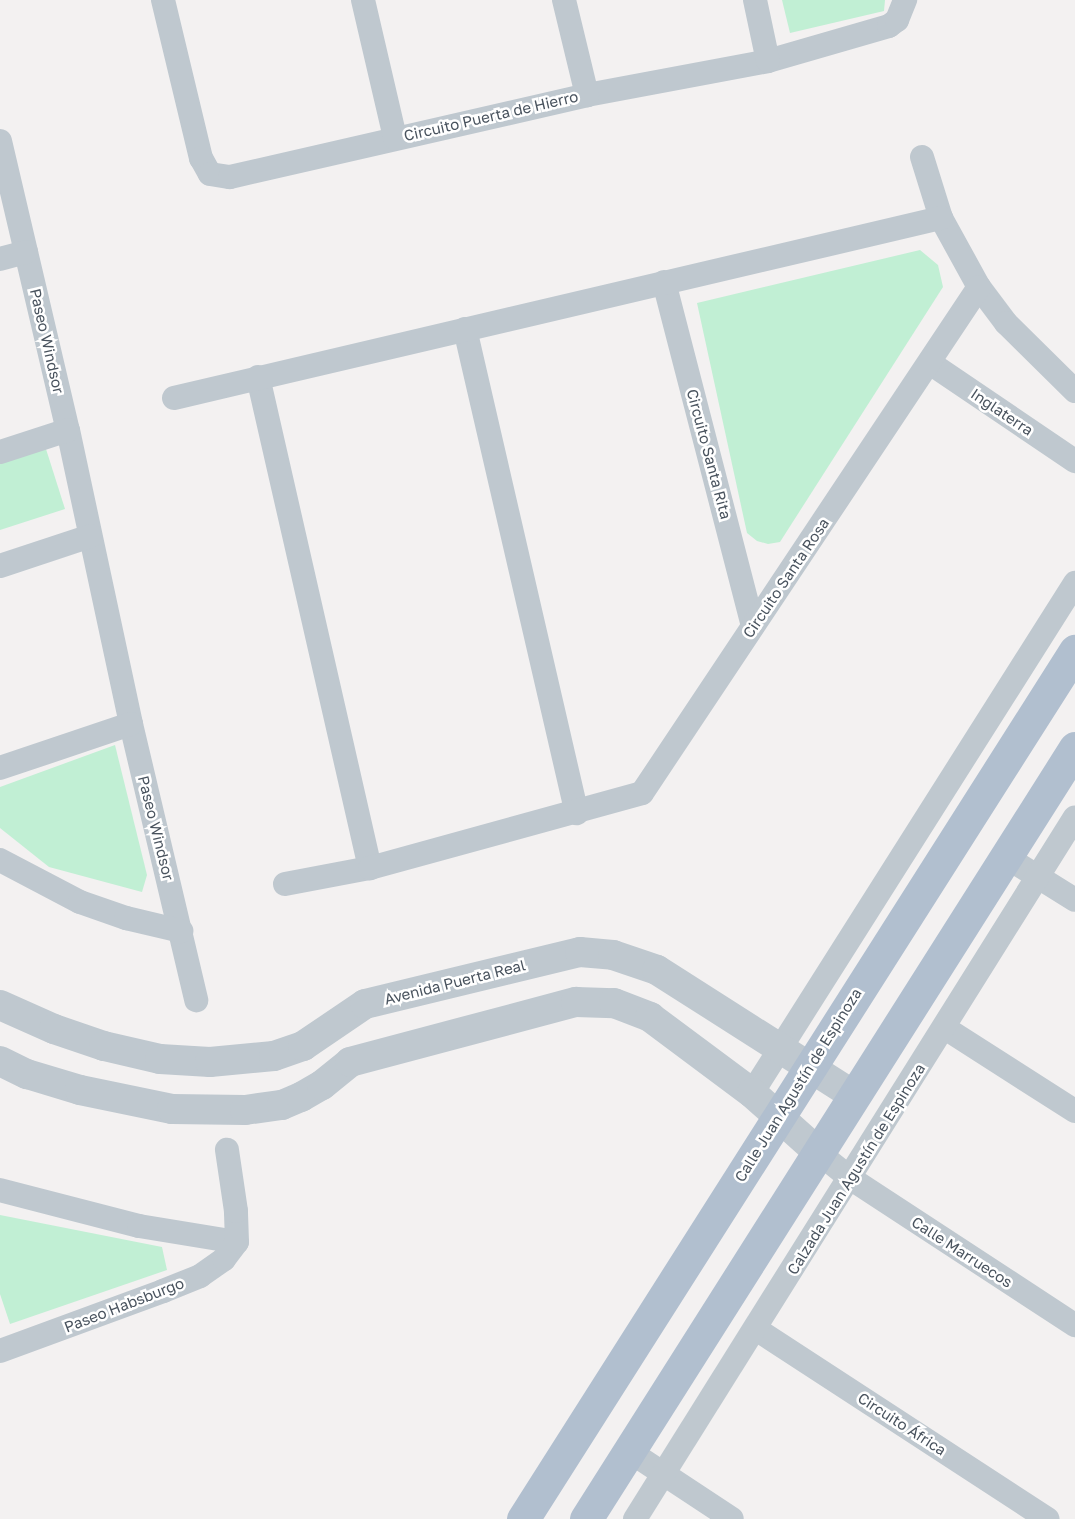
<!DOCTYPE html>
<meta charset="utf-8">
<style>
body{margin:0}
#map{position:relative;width:1075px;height:1519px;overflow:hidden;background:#f3f1f1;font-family:"Golos Text",sans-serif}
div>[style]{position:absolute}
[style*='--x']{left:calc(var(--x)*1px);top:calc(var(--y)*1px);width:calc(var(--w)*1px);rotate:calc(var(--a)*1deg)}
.green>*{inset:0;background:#c1efd4}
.minor>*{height:24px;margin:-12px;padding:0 12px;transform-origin:12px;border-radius:12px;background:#bfc8cf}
.tertiary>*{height:30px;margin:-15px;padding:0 15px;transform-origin:15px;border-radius:15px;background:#bfc8cf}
.primary>*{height:33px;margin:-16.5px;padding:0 16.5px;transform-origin:16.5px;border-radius:16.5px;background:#b1bfcf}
span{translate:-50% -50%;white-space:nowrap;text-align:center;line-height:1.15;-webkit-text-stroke:5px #fff;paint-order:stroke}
.street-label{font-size:15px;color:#49535e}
</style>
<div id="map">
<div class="green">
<i style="clip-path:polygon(782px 0,885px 0,884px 11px,790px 33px)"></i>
<i style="clip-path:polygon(920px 250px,938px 265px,943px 287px,780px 542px,768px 544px,757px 541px,747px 533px,697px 303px)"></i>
<i style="clip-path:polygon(46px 449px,65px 509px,0 530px,0 463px)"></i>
<i style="clip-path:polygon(115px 745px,147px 875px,142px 892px,49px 867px,0 828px,0 787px)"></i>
<i style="clip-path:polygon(0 1215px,162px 1247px,167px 1270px,10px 1324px,0 1294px)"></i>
</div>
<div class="minor">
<i style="--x:163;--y:0;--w:163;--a:76.5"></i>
<i style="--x:201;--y:158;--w:18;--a:61"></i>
<i style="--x:210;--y:174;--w:20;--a:9"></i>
<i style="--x:230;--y:177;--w:366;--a:-12.9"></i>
<i style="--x:587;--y:95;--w:184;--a:-10.6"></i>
<i style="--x:768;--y:61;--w:126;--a:-16.1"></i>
<i style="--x:889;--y:26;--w:10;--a:-37"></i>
<i style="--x:897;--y:20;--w:22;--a:-68"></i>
<i style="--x:363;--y:0;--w:142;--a:76.9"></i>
<i style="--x:564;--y:0;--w:98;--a:76.4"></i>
<i style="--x:755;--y:0;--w:62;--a:78"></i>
<i style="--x:0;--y:141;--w:297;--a:76.8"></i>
<i style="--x:68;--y:430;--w:301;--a:77.9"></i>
<i style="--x:131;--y:724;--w:284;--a:76.7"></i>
<i style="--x:922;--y:157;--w:64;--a:72.7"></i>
<i style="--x:941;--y:218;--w:79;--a:61.2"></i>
<i style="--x:979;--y:287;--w:45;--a:53.1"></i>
<i style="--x:1006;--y:323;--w:97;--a:44.6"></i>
<i style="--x:0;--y:259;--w:27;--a:-15"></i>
<i style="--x:664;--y:282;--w:355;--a:75.5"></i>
<i style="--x:465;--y:329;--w:497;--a:77"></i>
<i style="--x:930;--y:363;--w:175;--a:34.1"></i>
<i style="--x:258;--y:377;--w:504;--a:77.15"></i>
<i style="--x:174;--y:398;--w:788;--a:-13.21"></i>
<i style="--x:0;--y:452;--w:71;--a:-17.9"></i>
<i style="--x:0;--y:566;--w:95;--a:-18.4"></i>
<i style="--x:0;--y:768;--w:138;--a:-18.6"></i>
<i style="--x:1006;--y:857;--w:81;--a:31.9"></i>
<i style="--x:0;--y:860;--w:90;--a:27.7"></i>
<i style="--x:80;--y:902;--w:49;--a:19.2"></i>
<i style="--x:126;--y:918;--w:57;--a:13.3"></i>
<i style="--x:285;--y:884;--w:86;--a:-10.7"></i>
<i style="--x:370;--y:868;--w:282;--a:-15.4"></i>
<i style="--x:642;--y:793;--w:608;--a:-56.34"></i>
<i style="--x:945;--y:1028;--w:154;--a:32.6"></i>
<i style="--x:752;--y:1093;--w:604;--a:-57.65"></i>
<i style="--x:819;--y:1153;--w:40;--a:39"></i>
<i style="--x:850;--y:1178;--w:269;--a:33.2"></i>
<i style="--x:0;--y:1190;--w:144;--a:14.5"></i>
<i style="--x:139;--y:1226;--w:99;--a:9.3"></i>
<i style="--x:756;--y:1329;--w:348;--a:33.1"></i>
<i style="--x:0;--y:1351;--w:174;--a:-20.2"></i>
<i style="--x:163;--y:1291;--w:40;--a:-22"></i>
<i style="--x:200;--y:1276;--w:29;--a:-35"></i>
<i style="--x:224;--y:1259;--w:21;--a:-53"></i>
<i style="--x:237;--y:1242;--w:31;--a:-92"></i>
<i style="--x:236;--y:1211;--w:62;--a:-98.4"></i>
<i style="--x:629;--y:1451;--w:123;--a:33.4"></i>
<i style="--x:635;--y:1519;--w:828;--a:-57.92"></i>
</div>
<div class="tertiary">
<i style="--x:0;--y:1005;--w:59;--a:24"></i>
<i style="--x:54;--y:1029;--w:53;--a:18.8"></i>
<i style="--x:104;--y:1046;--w:57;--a:13.1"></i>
<i style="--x:160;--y:1059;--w:50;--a:3.4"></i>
<i style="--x:210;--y:1062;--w:64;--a:-5.4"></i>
<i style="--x:274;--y:1056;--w:31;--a:-19"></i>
<i style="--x:303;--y:1046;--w:75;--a:-34.1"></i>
<i style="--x:365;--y:1004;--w:221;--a:-13.6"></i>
<i style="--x:580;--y:952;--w:33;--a:5"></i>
<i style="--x:613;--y:955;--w:46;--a:18.8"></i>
<i style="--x:657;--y:970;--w:235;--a:32.5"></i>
<i style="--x:0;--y:1061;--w:30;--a:26"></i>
<i style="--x:27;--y:1074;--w:55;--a:16.8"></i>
<i style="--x:80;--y:1090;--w:94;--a:11.7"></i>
<i style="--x:172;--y:1109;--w:73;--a:0.8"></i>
<i style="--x:245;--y:1110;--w:37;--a:-8"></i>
<i style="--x:282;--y:1105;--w:21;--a:-23"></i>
<i style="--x:301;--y:1097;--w:24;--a:-30"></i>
<i style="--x:322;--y:1085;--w:36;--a:-39"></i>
<i style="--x:350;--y:1062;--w:234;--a:-14.9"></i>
<i style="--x:576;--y:1002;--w:38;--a:2"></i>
<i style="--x:614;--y:1003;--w:39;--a:21"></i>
<i style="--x:650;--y:1017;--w:127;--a:36.7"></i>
<i style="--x:752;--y:1093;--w:90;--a:41.8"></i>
</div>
<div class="primary">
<i style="--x:523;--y:1519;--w:1029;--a:-57.55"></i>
<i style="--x:586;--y:1519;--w:913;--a:-57.62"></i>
</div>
<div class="street-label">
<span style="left:491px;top:116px;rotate:-13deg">Circuito Puerta de Hierro</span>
<span style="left:47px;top:341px;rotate:77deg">Paseo Windsor</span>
<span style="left:1002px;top:412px;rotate:34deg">Inglaterra</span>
<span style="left:709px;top:454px;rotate:75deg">Circuito Santa Rita</span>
<span style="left:786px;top:578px;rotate:-56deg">Circuito Santa Rosa</span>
<span style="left:156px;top:828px;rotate:76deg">Paseo Windsor</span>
<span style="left:455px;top:982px;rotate:-14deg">Avenida Puerta Real</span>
<span style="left:798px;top:1085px;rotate:-58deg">Calle Juan Agustín de Espinoza</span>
<span style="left:856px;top:1169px;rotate:-58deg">Calzada Juan Agustín de Espinoza</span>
<span style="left:962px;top:1252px;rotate:33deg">Calle Marruecos</span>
<span style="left:124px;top:1305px;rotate:-21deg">Paseo Habsburgo</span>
<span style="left:902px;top:1424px;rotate:33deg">Circuito África</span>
</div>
</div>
